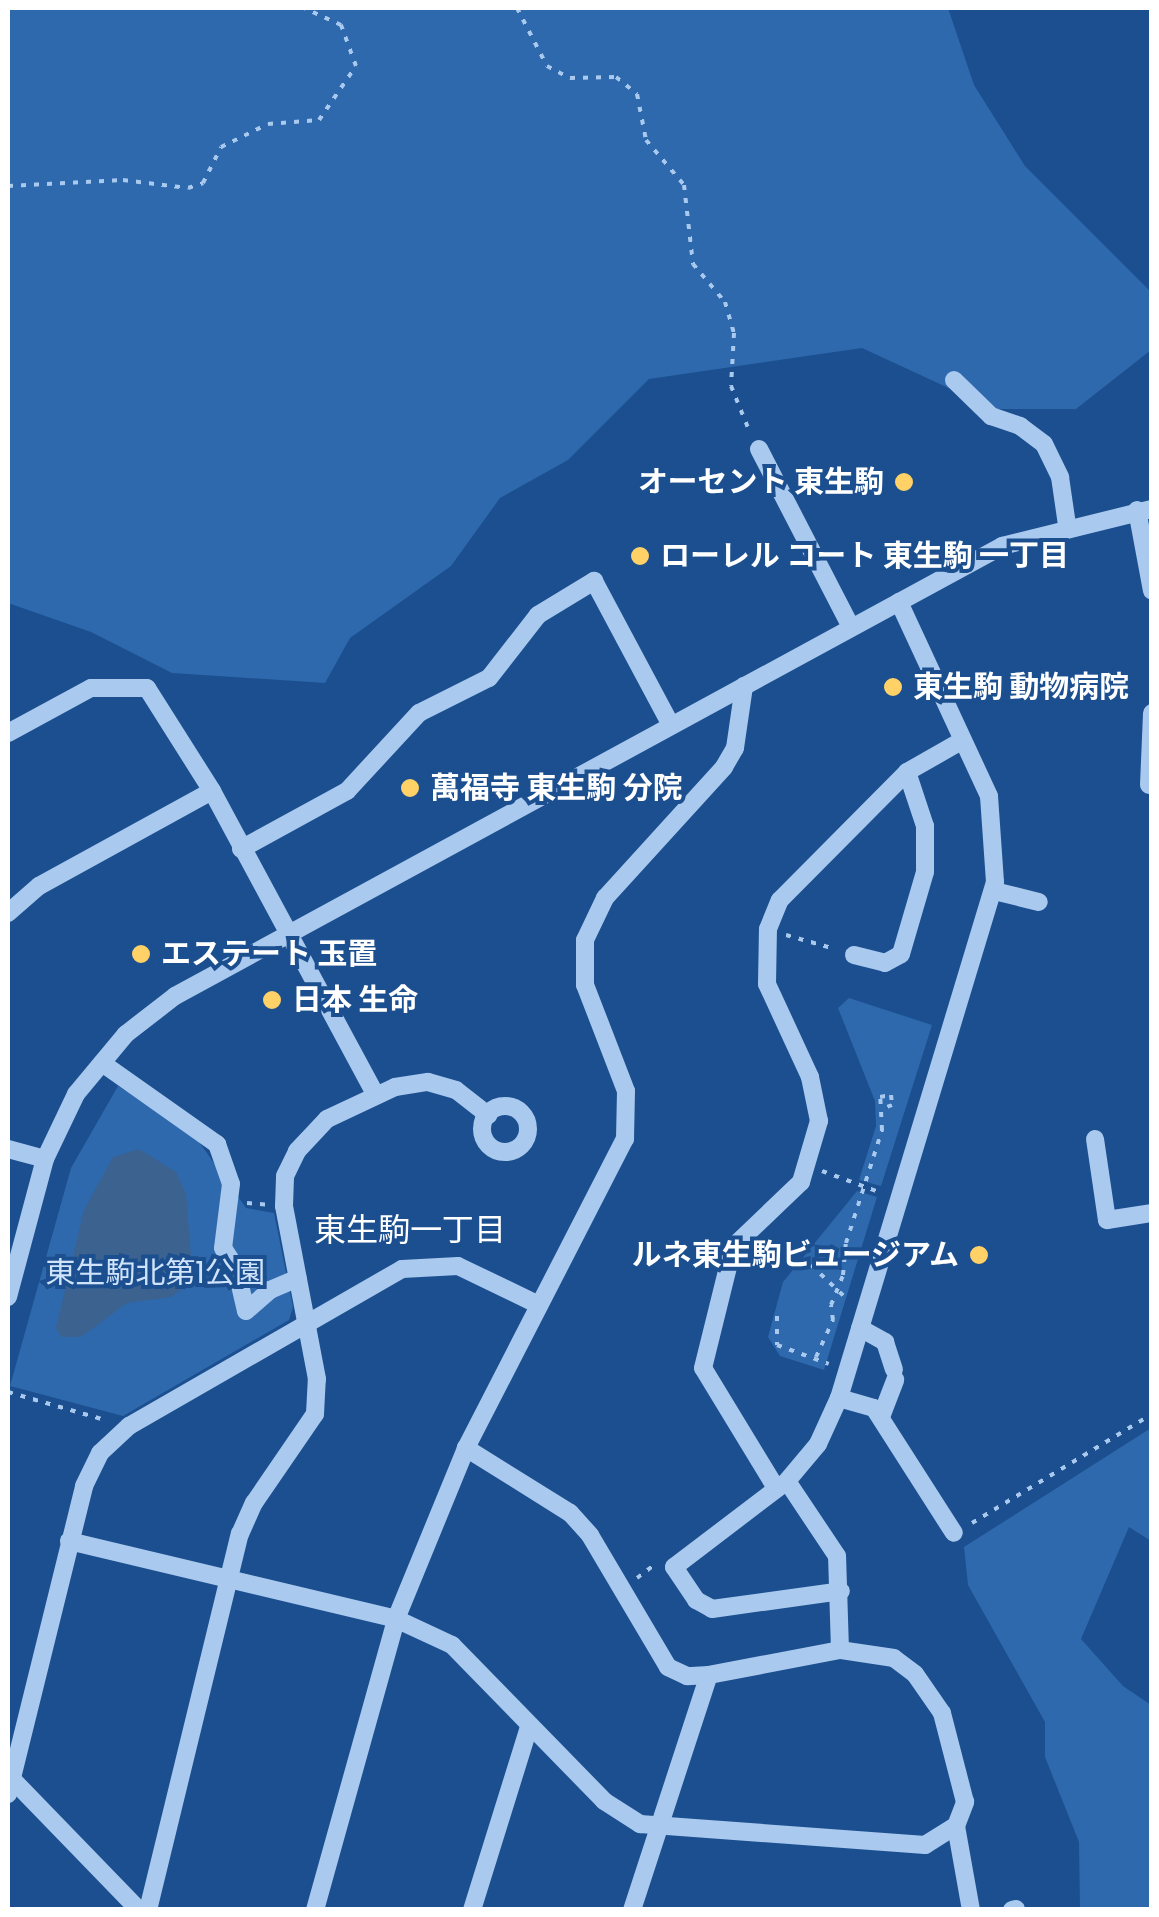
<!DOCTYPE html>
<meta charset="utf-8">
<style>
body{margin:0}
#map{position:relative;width:1159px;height:1917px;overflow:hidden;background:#1b4f8f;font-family:Poppins,"Noto Sans JP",sans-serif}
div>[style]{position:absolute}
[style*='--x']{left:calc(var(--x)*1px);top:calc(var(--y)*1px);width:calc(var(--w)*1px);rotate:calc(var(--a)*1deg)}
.green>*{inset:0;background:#2e69ad}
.water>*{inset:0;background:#3c6290}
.path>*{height:4px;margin-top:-2px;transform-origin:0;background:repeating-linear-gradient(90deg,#a9c9ee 0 5px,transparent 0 13px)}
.minor>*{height:18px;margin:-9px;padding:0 9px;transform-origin:9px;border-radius:9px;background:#a9c9ee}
.minor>.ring{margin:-9px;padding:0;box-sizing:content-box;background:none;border:18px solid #a9c9ee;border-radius:50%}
.dots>*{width:28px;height:28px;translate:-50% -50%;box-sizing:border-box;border:5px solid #1b4f8f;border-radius:50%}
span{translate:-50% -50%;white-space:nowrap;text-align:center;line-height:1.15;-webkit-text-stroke:8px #1b4f8f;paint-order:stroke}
.poi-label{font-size:30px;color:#fff;font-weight:700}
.right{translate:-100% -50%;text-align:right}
.left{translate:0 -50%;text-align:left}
.park-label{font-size:30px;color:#cfe3fa}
.neighbourhood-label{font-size:32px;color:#fff}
.frame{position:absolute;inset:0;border:10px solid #fff;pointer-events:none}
</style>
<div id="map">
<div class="green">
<i style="clip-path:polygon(8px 8px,948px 8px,974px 85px,1025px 166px,1151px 292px,1151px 350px,1076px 409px,994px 409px,862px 348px,649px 379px,568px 460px,500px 498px,451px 566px,350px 638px,325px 683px,172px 673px,91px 632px,8px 603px)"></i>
<i style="clip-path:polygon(849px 998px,932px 1025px,881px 1186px,859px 1180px,876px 1126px,875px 1101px,838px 1008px)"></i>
<i style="clip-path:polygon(118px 1086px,192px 1132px,246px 1208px,274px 1213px,293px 1307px,289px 1320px,123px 1416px,10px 1386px,71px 1168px)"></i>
<i style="clip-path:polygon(857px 1191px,877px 1197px,824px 1370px,780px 1356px,768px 1337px,783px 1282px)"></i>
<i style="clip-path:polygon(1151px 1428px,1151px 1541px,1129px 1527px,1081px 1639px,1123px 1686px,1151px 1705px,1151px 1909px,1080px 1909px,1079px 1842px,1045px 1757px,1045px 1722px,968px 1585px,964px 1547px)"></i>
</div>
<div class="water">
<i style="clip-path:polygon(139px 1149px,176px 1172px,186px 1194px,193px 1281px,171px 1297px,127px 1303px,81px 1337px,61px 1337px,56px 1328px,84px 1210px,113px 1157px)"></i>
</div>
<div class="path">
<i style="--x:517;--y:8;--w:65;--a:62.7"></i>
<i style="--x:547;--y:66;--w:26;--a:28"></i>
<i style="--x:570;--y:78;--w:46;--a:-1.2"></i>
<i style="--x:616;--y:77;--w:27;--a:39"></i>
<i style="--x:637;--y:94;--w:47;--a:78.9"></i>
<i style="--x:646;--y:140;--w:59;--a:49.8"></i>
<i style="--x:684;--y:185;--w:80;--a:83.5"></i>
<i style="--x:693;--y:264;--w:50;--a:49.9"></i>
<i style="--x:725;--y:302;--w:32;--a:74"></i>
<i style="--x:734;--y:333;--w:53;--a:93.2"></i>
<i style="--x:731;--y:386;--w:48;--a:67.8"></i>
<i style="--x:8;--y:186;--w:115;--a:-3"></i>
<i style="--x:123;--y:180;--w:65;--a:7"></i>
<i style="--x:188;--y:188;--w:16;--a:-18"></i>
<i style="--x:203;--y:183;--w:40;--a:-63.4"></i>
<i style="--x:221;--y:147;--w:52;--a:-26.1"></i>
<i style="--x:268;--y:124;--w:51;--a:-4.5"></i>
<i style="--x:319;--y:120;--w:65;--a:-55.6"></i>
<i style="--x:356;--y:66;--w:44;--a:-110.1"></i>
<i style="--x:341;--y:25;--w:41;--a:-155.3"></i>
<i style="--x:786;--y:935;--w:51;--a:15.9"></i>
<i style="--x:822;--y:1171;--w:61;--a:20.2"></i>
<i style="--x:247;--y:1203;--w:21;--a:5"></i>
<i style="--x:811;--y:1265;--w:51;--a:43.4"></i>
<i style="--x:777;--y:1316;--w:29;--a:90"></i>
<i style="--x:777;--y:1345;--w:55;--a:20.1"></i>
<i style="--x:816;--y:1357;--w:41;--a:-65.3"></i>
<i style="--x:833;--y:1320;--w:15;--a:-98"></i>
<i style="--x:831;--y:1305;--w:32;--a:-68"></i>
<i style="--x:843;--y:1275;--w:32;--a:-85"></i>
<i style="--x:846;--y:1243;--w:119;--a:-72.3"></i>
<i style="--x:882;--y:1130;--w:33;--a:-93"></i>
<i style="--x:880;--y:1097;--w:11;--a:-10"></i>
<i style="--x:891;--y:1095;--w:10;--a:84"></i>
<i style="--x:892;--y:1105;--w:9;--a:159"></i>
<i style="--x:8;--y:1392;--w:101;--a:16.1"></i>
<i style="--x:972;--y:1523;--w:210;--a:-31.2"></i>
<i style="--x:637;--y:1578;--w:20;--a:-37"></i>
</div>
<div class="minor">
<i style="--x:954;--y:380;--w:52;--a:44.2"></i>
<i style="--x:991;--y:416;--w:31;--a:19"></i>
<i style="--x:1020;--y:426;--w:30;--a:37"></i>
<i style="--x:1044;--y:444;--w:37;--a:64"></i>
<i style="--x:1060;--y:477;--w:49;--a:81.7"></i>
<i style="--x:759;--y:449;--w:200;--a:62.7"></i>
<i style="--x:1137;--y:510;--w:82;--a:79.5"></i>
<i style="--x:8;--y:733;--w:94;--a:-28.5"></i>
<i style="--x:91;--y:688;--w:56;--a:0"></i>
<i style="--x:147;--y:688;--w:122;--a:57.7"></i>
<i style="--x:212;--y:791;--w:344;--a:61.7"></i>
<i style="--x:1149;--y:785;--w:72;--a:-87.6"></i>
<i style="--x:241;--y:849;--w:121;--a:-28.7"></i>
<i style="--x:347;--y:791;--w:106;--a:-47.3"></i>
<i style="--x:419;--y:713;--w:78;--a:-26.6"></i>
<i style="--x:489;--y:678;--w:80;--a:-52.1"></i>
<i style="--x:538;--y:615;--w:66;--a:-31.3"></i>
<i style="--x:594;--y:581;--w:163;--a:61.9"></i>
<i style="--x:994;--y:891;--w:46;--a:13.7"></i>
<i style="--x:8;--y:913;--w:41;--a:-41.1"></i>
<i style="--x:39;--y:886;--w:197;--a:-28.8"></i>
<i style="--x:854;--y:955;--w:32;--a:14"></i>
<i style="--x:885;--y:963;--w:18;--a:-29"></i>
<i style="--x:901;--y:954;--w:85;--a:-73.7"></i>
<i style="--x:925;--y:872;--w:46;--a:-90"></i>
<i style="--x:925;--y:826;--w:57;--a:-108.4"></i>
<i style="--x:102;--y:1063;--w:141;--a:35.2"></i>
<i style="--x:217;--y:1144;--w:42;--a:70.7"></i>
<i style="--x:231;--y:1184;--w:64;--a:97.1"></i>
<i style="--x:223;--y:1248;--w:24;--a:57"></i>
<i style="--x:236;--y:1268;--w:44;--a:76.9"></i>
<i style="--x:246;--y:1311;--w:32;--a:-41"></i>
<i style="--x:270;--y:1290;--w:30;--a:-23"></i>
<i class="ring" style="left:482px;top:1106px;width:28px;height:28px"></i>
<i style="--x:1095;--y:1139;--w:82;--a:81.6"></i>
<i style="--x:1107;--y:1220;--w:46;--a:-8.8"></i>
<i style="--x:8;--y:1149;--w:38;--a:15"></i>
<i style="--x:8;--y:1297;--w:143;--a:-75"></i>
<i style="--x:45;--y:1159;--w:72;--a:-64.5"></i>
<i style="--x:76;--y:1094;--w:78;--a:-50.2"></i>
<i style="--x:126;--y:1034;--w:62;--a:-37.8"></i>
<i style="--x:175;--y:996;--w:942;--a:-28.55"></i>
<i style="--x:1002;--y:546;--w:154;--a:-13.9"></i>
<i style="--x:860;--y:1328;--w:29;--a:29"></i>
<i style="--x:885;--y:1342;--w:29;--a:72"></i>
<i style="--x:839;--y:1398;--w:36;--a:16"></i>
<i style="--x:874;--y:1408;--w:148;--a:57.4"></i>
<i style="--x:881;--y:1417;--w:40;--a:-69"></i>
<i style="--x:783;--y:1484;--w:137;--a:142.7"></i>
<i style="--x:674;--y:1567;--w:40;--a:56"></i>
<i style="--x:696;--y:1600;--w:18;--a:29"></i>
<i style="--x:712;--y:1609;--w:130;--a:-7.9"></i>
<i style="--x:776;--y:1488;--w:140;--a:-121.3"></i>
<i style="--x:703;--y:1368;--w:125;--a:-76.1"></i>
<i style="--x:733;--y:1247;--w:94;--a:-43.7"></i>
<i style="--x:801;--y:1182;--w:64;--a:-73.6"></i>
<i style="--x:819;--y:1121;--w:45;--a:-101.6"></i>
<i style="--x:810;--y:1077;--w:102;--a:-114.8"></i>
<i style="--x:767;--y:984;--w:55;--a:-89"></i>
<i style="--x:768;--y:929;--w:31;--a:-68"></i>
<i style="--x:780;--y:900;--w:180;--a:-45.2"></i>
<i style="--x:907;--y:772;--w:64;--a:-29.7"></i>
<i style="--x:69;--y:1541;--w:336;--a:13.4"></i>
<i style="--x:396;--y:1619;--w:62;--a:24.9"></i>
<i style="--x:452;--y:1645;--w:218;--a:45.7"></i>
<i style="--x:604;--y:1801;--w:43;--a:32.6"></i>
<i style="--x:640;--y:1824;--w:286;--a:4.2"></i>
<i style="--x:925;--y:1845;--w:36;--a:-32"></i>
<i style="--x:956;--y:1826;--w:26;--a:-69"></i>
<i style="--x:965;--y:1802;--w:92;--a:-104.5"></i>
<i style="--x:942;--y:1713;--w:47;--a:-124.7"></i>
<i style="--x:915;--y:1674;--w:26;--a:-143"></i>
<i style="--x:894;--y:1658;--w:55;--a:-171.6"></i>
<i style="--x:840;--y:1650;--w:133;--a:169.2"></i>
<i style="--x:709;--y:1675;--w:22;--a:177"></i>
<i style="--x:687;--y:1676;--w:21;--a:-155"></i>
<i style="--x:668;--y:1667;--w:153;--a:-120.6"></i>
<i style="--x:590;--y:1535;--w:30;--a:-132"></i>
<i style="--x:570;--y:1513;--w:123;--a:-148"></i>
<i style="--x:840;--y:1650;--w:94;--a:-91.8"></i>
<i style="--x:837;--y:1556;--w:90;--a:-123.7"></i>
<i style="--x:787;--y:1481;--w:48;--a:-50"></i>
<i style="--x:818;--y:1444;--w:51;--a:-65.5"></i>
<i style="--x:839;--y:1398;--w:539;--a:-73.18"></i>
<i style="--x:995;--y:882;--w:86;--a:-94"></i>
<i style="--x:989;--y:796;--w:214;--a:-114.9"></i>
<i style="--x:12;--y:1779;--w:182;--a:45.9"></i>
<i style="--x:8;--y:1794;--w:317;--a:-76.1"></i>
<i style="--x:84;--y:1486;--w:37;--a:-64"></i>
<i style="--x:100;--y:1453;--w:40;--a:-43"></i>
<i style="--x:129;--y:1426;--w:315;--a:-29.9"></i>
<i style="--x:402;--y:1269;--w:56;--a:-3.1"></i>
<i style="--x:458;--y:1266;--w:90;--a:25.7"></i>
<i style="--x:956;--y:1826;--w:85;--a:79.9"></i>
<i style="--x:148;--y:1910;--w:387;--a:-76.3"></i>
<i style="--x:240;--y:1534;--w:34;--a:-66"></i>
<i style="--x:254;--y:1503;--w:108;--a:-55.6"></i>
<i style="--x:315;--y:1414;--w:35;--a:-87"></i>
<i style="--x:317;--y:1379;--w:176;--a:-100.8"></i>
<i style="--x:284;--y:1206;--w:30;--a:-88"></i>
<i style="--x:285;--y:1176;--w:28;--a:-64"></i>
<i style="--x:297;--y:1151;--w:44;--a:-46.8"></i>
<i style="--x:327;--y:1119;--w:75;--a:-25.2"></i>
<i style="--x:395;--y:1087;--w:33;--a:-9"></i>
<i style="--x:428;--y:1082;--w:29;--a:16"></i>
<i style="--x:456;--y:1090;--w:41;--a:38"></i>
<i style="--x:315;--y:1910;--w:302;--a:-74.4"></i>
<i style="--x:396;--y:1619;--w:185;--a:-67.7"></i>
<i style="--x:466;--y:1448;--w:348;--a:-62.8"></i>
<i style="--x:625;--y:1139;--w:48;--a:-88.8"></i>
<i style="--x:626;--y:1091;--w:114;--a:-111.1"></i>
<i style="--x:585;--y:985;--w:45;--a:-90"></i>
<i style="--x:585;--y:940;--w:47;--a:-64.5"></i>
<i style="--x:605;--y:898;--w:177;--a:-47.7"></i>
<i style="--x:724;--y:767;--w:22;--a:-60"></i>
<i style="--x:735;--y:748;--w:63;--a:-81.7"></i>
<i style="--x:472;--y:1910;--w:192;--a:-72.7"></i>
<i style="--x:632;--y:1910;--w:247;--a:-71.9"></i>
<i style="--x:1012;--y:1910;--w:4;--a:-14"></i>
</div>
<div class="dots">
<i style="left:904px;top:482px;background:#ffd166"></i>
<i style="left:640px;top:556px;background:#ffd166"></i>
<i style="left:893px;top:687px;background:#ffd166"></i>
<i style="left:410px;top:788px;background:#ffd166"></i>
<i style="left:141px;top:954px;background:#ffd166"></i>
<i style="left:272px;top:1000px;background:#ffd166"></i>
<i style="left:979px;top:1255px;background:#ffd166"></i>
</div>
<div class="poi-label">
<span class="right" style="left:884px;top:482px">オーセント 東生駒</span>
<span class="left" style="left:660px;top:556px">ローレル コート 東生駒 一丁目</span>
<span class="left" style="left:913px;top:687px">東生駒 動物病院</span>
<span class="left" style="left:430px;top:788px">萬福寺 東生駒 分院</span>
<span class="left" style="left:161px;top:954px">エステート 玉置</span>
<span class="left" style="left:292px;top:1000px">日本 生命</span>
<span class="right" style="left:959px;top:1255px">ルネ東生駒ビュージアム</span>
</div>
<div class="park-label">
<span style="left:155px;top:1273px">東生駒北第1公園</span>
</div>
<div class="neighbourhood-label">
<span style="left:410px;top:1230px">東生駒一丁目</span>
</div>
<div class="frame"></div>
</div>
